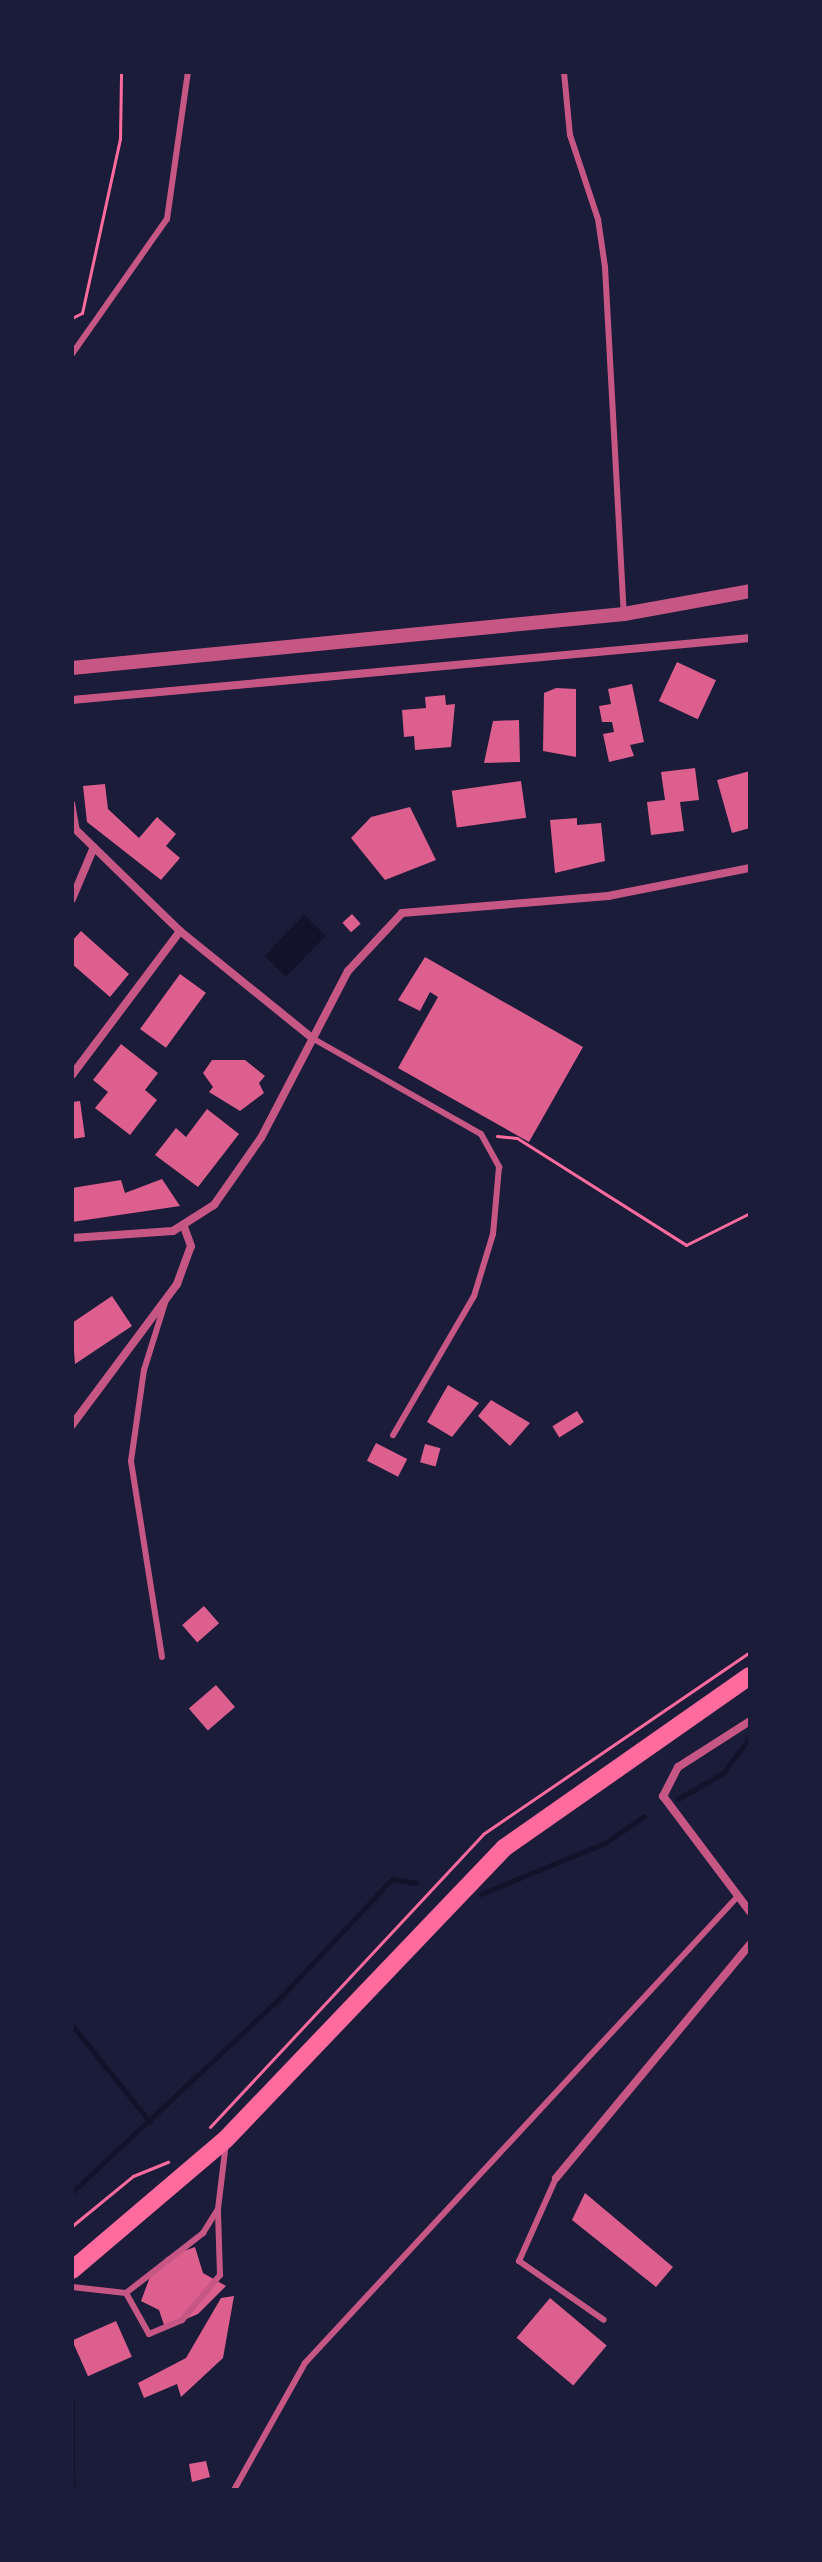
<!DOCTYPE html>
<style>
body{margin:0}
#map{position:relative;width:822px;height:2562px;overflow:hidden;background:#1b1b3a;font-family:Bitter,serif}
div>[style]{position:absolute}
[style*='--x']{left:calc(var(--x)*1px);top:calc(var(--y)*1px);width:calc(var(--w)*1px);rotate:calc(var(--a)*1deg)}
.water>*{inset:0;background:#12122b;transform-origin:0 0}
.stream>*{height:5px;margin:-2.5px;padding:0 2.5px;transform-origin:2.5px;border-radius:2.5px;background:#12122b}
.building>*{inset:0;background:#dd5f8e;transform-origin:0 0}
.path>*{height:3px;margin:-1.5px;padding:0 1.5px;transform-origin:1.5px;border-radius:1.5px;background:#ff6b9d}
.service>*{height:6px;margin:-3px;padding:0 3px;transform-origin:3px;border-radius:3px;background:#c65784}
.minor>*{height:8px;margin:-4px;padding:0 4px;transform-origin:4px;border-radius:4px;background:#c65784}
.tertiary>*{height:14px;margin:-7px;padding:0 7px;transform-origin:7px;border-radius:7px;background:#c65784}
.primary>*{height:18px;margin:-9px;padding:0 9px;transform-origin:9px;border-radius:9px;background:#ff6b9d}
span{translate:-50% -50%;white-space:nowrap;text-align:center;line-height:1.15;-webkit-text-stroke:6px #1b1b3a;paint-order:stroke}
.frame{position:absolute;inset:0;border:74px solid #1b1b3a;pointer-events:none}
</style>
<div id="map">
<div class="water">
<i style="left:304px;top:915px;width:30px;height:57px;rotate:44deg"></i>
</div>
<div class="stream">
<i style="--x:678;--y:1799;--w:52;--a:-30"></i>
<i style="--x:723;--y:1773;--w:45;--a:-53.1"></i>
<i style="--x:481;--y:1894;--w:134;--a:-22.4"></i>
<i style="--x:605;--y:1843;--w:47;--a:-34.7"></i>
<i style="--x:72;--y:2025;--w:124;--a:51.2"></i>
<i style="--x:72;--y:2192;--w:287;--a:-43"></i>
<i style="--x:282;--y:1996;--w:161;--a:-46.8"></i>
<i style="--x:392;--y:1879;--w:25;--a:9"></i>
<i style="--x:72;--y:2401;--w:75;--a:90"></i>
<i style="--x:72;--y:2481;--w:9;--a:84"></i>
</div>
<div class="building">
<i style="left:677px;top:662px;width:43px;height:43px;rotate:25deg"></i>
<i style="clip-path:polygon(632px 684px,644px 742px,630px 745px,634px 756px,609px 762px,603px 734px,614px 732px,612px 722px,602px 722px,599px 706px,611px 704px,608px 689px)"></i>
<i style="clip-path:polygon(556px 688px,576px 689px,576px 757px,543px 751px,544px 693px)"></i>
<i style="clip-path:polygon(445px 695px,446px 705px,455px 704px,451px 747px,415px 750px,414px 736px,404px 737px,402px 710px,426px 708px,425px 697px)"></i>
<i style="clip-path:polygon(519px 720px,520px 762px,484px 763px,493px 721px)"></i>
<i style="clip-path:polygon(695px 768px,699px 800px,680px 802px,684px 831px,651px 835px,647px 802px,665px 800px,661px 772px)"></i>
<i style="clip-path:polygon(750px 771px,750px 828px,732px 833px,717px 780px)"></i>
<i style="left:521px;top:781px;width:37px;height:70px;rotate:82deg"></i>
<i style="clip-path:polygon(105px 784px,108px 809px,139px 838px,157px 817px,176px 834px,166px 846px,180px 858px,161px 880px,87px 822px,83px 786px)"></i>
<i style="clip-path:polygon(410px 807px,436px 860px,385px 880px,351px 838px,371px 817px)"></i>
<i style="clip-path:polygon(577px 818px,577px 825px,601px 823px,605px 861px,555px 873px,550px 820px)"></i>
<i style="left:352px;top:914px;width:13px;height:13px;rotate:48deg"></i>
<i style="clip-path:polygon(81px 931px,129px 974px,110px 997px,72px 964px,72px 941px)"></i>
<i style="clip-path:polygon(425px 957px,583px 1047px,529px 1142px,398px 1068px,438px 997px,430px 992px,420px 1011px,398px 1000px)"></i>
<i style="left:180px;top:974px;width:32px;height:68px;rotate:36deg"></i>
<i style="clip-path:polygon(121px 1044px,158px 1073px,145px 1090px,157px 1100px,130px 1135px,95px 1108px,108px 1092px,93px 1080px)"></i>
<i style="clip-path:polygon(212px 1060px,245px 1060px,265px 1076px,259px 1083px,264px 1093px,240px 1111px,209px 1092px,213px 1087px,203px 1073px)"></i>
<i style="clip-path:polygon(80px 1101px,85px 1137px,72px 1139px,72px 1102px)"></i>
<i style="clip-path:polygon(207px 1109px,239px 1134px,198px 1187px,155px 1155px,176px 1128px,186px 1137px)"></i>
<i style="clip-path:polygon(162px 1179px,180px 1206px,72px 1222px,72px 1188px,121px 1180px,125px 1193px)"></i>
<i style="clip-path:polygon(112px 1296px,132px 1326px,75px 1364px,72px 1323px)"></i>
<i style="clip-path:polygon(448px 1385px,479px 1403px,452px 1437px,427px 1422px)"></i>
<i style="clip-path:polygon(491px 1400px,530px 1423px,510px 1446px,478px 1416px)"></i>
<i style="left:577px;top:1411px;width:13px;height:29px;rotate:58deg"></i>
<i style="left:376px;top:1443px;width:35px;height:20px;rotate:27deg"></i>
<i style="left:425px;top:1444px;width:16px;height:19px;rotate:15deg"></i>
<i style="left:204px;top:1606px;width:23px;height:29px;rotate:49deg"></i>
<i style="left:216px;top:1685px;width:29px;height:36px;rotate:49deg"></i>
<i style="clip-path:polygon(585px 2193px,673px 2267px,656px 2287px,572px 2220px)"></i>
<i style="clip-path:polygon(195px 2247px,203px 2273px,226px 2286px,198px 2314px,165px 2328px,159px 2310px,141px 2301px,151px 2274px,167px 2257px)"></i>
<i style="clip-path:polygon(234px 2296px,223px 2358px,181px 2397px,177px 2384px,144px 2398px,138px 2383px,186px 2358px,221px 2298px)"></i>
<i style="left:550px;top:2298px;width:74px;height:52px;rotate:40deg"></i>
<i style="left:116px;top:2321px;width:39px;height:48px;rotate:66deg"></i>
<i style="clip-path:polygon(206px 2461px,210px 2477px,192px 2482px,189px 2464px)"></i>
</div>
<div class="path">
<i style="--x:72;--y:318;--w:11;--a:-27"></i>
<i style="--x:82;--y:313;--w:178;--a:-77.7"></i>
<i style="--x:120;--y:139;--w:67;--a:-89.1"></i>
<i style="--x:497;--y:1136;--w:20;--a:6"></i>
<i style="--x:517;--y:1138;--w:200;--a:32.3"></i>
<i style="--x:686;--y:1245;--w:72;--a:-26.6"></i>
<i style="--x:210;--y:2127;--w:400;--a:-47"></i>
<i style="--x:483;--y:1834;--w:323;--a:-34.3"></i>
<i style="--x:72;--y:2226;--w:79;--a:-39.3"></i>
<i style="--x:133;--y:2176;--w:38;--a:-22"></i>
</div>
<div class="service">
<i style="--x:564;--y:72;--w:63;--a:84.6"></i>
<i style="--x:570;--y:135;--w:89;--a:71.6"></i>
<i style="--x:598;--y:219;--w:49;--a:81.7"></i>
<i style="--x:605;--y:267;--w:348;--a:86.9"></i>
<i style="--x:72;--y:354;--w:165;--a:-54.9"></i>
<i style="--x:167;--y:219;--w:148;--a:-81.9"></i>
<i style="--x:72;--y:803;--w:27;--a:80"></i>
<i style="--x:312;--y:1038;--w:194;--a:29.6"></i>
<i style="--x:481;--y:1134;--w:38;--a:61"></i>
<i style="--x:499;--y:1167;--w:67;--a:95.1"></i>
<i style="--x:493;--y:1234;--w:65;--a:107"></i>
<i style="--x:474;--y:1296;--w:161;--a:120.2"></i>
<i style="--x:162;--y:1657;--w:198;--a:-99"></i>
<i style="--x:131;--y:1461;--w:92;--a:-81.9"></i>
<i style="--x:144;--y:1370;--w:70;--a:-72.6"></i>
<i style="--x:556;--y:2178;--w:91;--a:114"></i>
<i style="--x:519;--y:2261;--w:103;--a:34.8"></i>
<i style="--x:72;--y:2287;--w:54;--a:6.3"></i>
<i style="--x:126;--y:2293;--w:98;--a:-37.9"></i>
<i style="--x:203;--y:2233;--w:28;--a:-58"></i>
<i style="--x:218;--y:2209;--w:66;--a:-83.1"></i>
<i style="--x:126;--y:2293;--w:47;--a:60.7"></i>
<i style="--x:149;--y:2334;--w:36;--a:-23"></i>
<i style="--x:182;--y:2320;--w:59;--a:-49.8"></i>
<i style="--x:220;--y:2275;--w:64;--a:-91.8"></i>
<i style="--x:234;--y:2490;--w:145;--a:-60.8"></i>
<i style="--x:305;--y:2363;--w:637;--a:-47.16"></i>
</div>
<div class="minor">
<i style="--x:72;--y:700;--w:681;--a:-5.22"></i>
<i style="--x:72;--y:826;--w:151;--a:44.2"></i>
<i style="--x:180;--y:931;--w:170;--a:39"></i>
<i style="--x:72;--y:899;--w:56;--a:-67.1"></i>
<i style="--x:72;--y:1075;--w:180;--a:-53.1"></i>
<i style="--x:72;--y:1238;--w:101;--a:-4"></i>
<i style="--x:173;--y:1231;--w:49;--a:-32.4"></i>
<i style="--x:214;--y:1205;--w:82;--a:-55"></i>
<i style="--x:261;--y:1138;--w:188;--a:-62.5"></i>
<i style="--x:348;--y:971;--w:79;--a:-47"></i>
<i style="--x:402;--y:913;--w:207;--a:-4.7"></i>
<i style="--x:608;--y:896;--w:145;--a:-11.2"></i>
<i style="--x:72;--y:1425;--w:176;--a:-53.3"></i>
<i style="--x:177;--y:1284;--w:40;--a:-69.8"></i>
<i style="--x:191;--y:1246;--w:20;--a:-110"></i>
<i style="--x:750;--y:1721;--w:85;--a:147.4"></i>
<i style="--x:678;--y:1767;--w:33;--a:117"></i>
<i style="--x:663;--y:1796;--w:145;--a:53.1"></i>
<i style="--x:556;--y:2178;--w:304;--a:-50.3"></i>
</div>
<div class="tertiary">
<i style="--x:72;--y:668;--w:555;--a:-5.59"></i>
<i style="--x:624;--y:614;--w:128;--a:-10.3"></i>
</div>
<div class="primary">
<i style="--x:72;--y:2270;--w:202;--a:-40.4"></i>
<i style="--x:226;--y:2139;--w:402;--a:-46.3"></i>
<i style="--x:504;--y:1848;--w:300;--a:-35"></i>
</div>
<div class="frame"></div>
</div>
